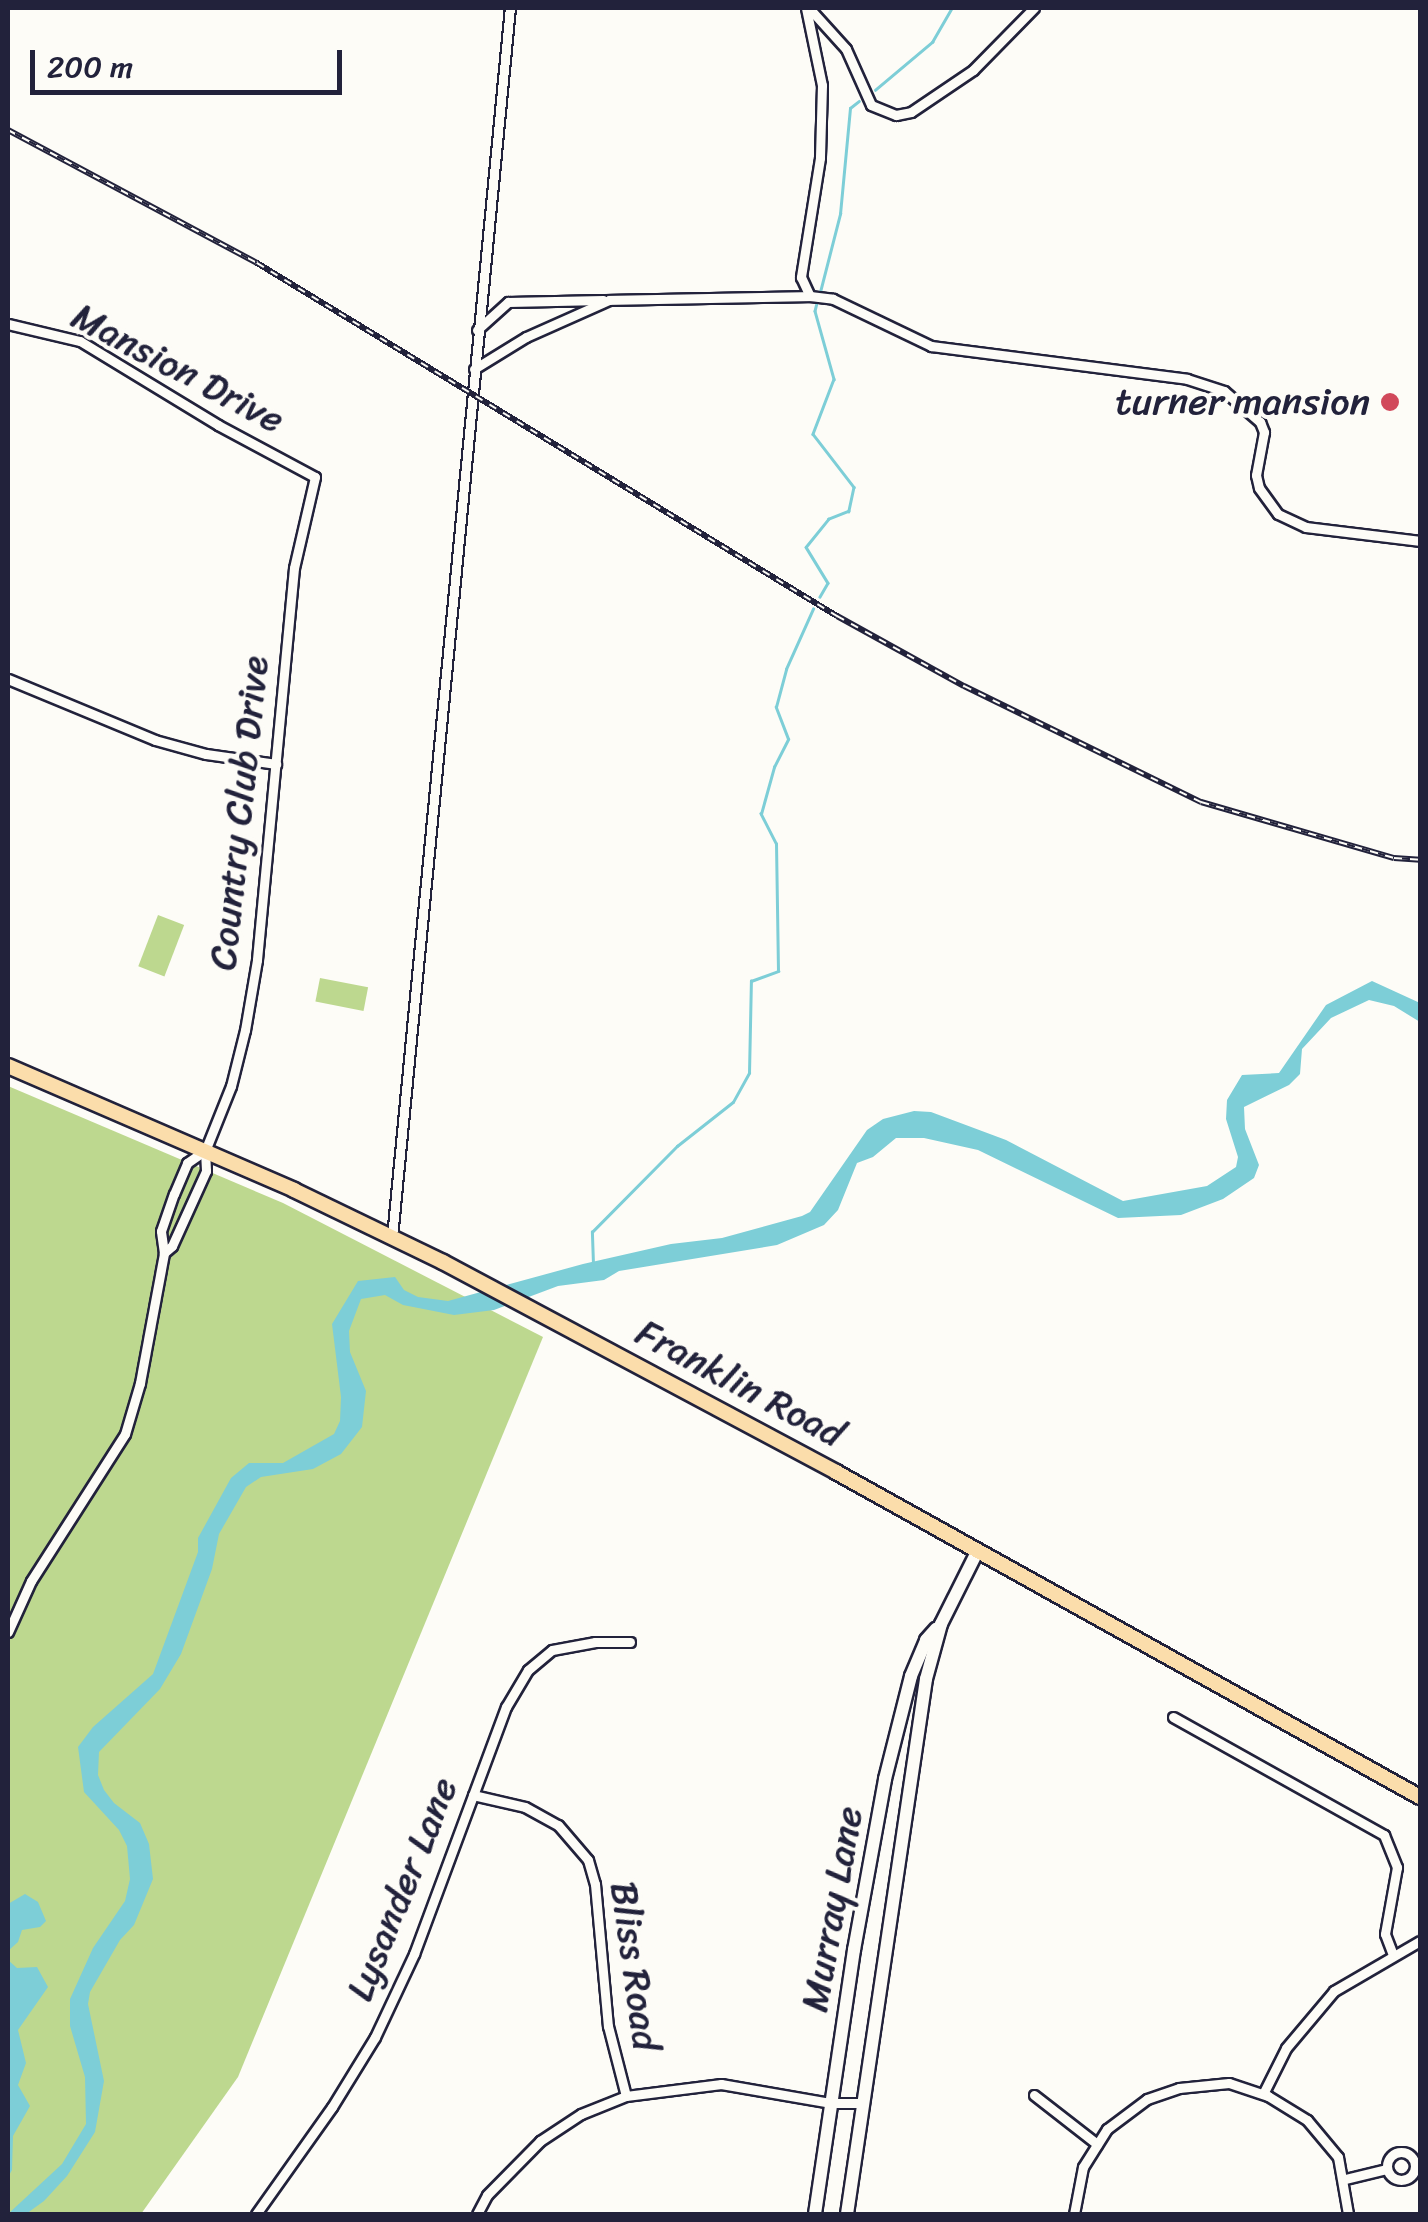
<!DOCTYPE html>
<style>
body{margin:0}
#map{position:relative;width:1428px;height:2222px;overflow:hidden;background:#fdfcf7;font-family:Sriracha,sans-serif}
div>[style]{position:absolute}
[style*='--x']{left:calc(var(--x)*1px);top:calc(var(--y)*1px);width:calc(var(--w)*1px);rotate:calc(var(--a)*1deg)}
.green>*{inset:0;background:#bdd88f;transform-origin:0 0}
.water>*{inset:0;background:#7dced7}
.stream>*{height:2.5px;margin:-1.25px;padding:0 1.25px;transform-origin:1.25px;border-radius:1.25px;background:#7dced7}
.roads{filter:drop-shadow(2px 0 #22223b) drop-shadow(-2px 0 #22223b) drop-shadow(0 2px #22223b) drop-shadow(0 -2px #22223b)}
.minor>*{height:9px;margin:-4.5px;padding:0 4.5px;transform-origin:4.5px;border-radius:4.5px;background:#fdfcf7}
.minor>.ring{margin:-4.5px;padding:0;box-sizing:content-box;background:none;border:9px solid #fdfcf7;border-radius:50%}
.secondary>*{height:12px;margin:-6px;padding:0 6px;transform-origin:6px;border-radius:6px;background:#fdfcf7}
.primary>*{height:14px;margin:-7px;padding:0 7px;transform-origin:7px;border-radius:7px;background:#fbddab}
.rail>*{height:6px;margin-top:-3px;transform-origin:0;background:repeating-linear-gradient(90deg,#fdfcf7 0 8px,#22223b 0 16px);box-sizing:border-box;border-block:2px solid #22223b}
.dots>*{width:28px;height:28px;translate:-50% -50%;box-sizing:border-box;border:5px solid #fdfcf7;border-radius:50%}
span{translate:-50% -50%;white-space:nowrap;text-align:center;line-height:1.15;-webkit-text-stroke:8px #fdfcf7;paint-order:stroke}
.street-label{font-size:38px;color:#22223b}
.poi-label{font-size:38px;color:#22223b}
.right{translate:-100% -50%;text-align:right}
.frame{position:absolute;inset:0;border:10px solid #22223b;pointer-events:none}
.scale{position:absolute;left:30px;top:50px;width:312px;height:45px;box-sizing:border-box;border:5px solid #22223b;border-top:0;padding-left:12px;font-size:30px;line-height:35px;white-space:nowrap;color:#22223b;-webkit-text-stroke:8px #fdfcf7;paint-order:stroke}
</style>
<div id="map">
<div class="green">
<i style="left:158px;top:915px;width:28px;height:55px;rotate:21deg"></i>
<i style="left:320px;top:978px;width:49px;height:24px;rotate:11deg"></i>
<i style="clip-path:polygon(8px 1086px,283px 1203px,543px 1337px,238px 2077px,141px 2214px,8px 2214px)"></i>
</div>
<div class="water">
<i style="clip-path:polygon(1372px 981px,1420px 1003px,1420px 1022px,1394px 1006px,1369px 1000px,1331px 1018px,1302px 1049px,1300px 1074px,1289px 1085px,1244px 1107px,1245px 1129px,1259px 1165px,1254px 1178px,1223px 1199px,1181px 1215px,1118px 1218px,978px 1150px,924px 1138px,896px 1138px,873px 1157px,857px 1163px,838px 1210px,824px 1225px,777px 1245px,619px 1271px,604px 1280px,558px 1286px,494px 1310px,454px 1315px,403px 1305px,385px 1295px,361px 1299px,349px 1331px,350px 1352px,366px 1391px,362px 1427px,341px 1454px,313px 1469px,261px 1477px,246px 1487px,219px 1534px,212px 1569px,181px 1654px,160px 1689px,99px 1752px,98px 1775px,104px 1790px,114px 1803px,140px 1823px,149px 1844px,153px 1879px,134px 1925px,120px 1940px,90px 1992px,88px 2004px,104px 2081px,95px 2132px,67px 2176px,44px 2201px,26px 2214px,8px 2214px,62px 2164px,86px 2124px,85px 2077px,70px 2026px,70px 1999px,93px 1948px,125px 1901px,130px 1879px,127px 1846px,119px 1830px,84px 1792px,78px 1747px,93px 1727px,153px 1674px,198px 1552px,198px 1538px,231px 1478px,249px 1463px,283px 1463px,334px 1434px,340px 1421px,341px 1397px,332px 1324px,358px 1281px,395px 1277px,404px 1290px,418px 1297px,448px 1301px,583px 1264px,671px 1244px,722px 1238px,802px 1216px,810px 1212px,867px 1130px,883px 1119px,914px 1111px,931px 1112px,1006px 1140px,1123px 1201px,1207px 1186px,1236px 1167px,1238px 1157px,1226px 1119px,1227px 1100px,1242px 1075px,1279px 1073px,1326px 1005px)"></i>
<i style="clip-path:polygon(25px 1894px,38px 1902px,46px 1921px,40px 1927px,22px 1930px,18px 1942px,8px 1951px,8px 1904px)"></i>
<i style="clip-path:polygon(8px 1960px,17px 1968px,37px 1967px,48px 1987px,18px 2030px,26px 2063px,18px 2085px,30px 2106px,13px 2136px,12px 2170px,8px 2177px)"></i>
</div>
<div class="stream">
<i style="--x:875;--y:90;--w:75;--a:-40.1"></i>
<i style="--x:932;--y:42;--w:39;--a:-60"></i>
<i style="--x:820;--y:292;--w:81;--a:-75.6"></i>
<i style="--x:840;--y:214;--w:106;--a:-84.6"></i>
<i style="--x:850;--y:108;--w:11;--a:-38"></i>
<i style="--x:818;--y:299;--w:12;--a:104"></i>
<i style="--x:815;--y:311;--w:71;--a:74.4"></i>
<i style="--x:834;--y:379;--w:59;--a:110.9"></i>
<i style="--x:813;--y:434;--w:67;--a:52.3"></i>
<i style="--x:854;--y:487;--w:25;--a:102"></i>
<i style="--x:849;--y:511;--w:22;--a:158"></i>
<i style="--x:829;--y:519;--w:36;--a:129"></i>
<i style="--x:806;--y:547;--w:42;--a:58.6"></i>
<i style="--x:828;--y:583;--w:16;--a:120"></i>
<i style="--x:593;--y:1264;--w:32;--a:-92"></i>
<i style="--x:592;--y:1232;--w:121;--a:-45.3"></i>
<i style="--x:677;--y:1146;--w:71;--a:-38.2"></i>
<i style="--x:733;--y:1102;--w:33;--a:-61"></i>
<i style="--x:749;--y:1073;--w:92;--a:-88.8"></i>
<i style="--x:751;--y:981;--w:29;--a:-20"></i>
<i style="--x:778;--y:971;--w:127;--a:-90.9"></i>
<i style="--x:776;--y:844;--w:34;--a:-117"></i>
<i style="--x:761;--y:814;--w:49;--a:-74.5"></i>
<i style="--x:774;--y:767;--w:31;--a:-63"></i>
<i style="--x:788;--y:739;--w:34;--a:-111"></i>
<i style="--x:776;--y:707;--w:39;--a:-75"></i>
<i style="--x:786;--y:669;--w:66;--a:-65.8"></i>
</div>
<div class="roads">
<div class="minor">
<i style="--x:806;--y:8;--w:79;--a:78.3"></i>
<i style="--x:822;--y:85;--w:73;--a:91.6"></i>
<i style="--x:820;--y:158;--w:121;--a:99.1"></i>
<i style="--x:801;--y:277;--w:21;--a:65"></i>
<i style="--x:810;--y:296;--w:23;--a:7"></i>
<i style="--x:833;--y:299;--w:109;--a:25.6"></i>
<i style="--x:931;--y:346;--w:258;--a:7.3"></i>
<i style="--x:1187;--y:379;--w:39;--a:18"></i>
<i style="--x:1224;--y:391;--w:48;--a:40.7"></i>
<i style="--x:1260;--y:422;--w:11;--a:68"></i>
<i style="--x:1264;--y:432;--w:44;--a:100.5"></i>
<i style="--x:1256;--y:475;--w:13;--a:77"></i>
<i style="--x:1259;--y:488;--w:32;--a:54"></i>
<i style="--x:1278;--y:514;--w:31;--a:25"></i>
<i style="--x:1306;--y:527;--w:115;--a:7"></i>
<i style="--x:809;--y:8;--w:55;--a:47.9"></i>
<i style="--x:846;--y:49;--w:61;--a:65.9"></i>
<i style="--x:871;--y:105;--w:27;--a:22"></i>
<i style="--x:896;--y:115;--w:15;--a:-11"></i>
<i style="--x:911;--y:112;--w:75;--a:-34.1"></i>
<i style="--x:973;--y:70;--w:87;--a:-45.5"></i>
<i style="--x:8;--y:324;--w:74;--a:13.3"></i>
<i style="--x:80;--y:341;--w:162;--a:31.3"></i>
<i style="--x:218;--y:425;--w:110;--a:28.2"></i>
<i style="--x:315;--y:477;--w:93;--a:103"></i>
<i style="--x:294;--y:568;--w:394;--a:95.4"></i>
<i style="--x:257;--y:960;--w:71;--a:99.7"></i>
<i style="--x:245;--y:1030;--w:58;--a:104"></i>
<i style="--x:231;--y:1086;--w:70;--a:111.8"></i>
<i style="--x:205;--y:1151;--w:20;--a:87"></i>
<i style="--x:206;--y:1171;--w:82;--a:114.4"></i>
<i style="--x:172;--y:1246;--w:11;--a:139"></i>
<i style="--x:164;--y:1253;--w:22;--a:-98"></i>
<i style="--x:161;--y:1231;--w:39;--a:-71"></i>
<i style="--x:174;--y:1194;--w:34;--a:-67"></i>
<i style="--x:187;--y:1163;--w:21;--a:-35"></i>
<i style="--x:477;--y:330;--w:42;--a:-42.1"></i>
<i style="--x:508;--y:302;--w:95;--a:-1.2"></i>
<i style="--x:474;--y:369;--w:61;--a:-31.6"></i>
<i style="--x:526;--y:337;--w:91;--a:-24"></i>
<i style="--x:609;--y:300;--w:201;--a:-1.1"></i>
<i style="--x:8;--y:679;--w:159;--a:22.5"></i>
<i style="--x:155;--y:740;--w:53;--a:15.4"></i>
<i style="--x:206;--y:754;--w:71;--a:8.1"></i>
<i style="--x:392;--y:1237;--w:1235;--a:-84.52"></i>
<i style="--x:8;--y:1632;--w:56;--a:-65.7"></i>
<i style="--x:31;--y:1581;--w:174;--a:-57.4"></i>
<i style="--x:125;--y:1434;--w:53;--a:-73.6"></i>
<i style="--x:140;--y:1383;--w:132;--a:-79.5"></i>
<i style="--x:1173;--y:1717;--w:242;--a:29.2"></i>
<i style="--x:1384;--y:1835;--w:35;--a:68"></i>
<i style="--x:1397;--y:1867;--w:68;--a:100.2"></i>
<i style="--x:1385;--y:1934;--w:22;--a:69"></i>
<i style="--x:473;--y:1795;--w:53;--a:13"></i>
<i style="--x:525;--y:1807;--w:38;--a:29"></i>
<i style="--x:558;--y:1825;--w:46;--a:49.4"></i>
<i style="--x:588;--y:1860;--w:25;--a:74"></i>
<i style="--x:595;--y:1884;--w:143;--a:84.8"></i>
<i style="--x:608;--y:2026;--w:72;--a:75.6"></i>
<i style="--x:1263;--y:2094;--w:51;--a:-63.4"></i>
<i style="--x:1286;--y:2048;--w:75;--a:-49.9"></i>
<i style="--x:1334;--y:1991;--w:99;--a:-30.2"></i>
<i style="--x:1034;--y:2095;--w:80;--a:37.9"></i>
<i class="ring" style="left:1387px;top:2152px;width:19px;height:19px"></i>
<i style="--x:1345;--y:2179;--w:43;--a:-13.4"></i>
<i style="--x:256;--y:2214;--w:131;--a:-54.6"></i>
<i style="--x:332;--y:2107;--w:82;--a:-58.4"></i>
<i style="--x:375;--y:2037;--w:92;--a:-64.8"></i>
<i style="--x:414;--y:1954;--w:264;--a:-69.6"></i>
<i style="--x:506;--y:1707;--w:43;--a:-59.3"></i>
<i style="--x:528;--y:1670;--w:31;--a:-40"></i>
<i style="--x:552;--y:1650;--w:44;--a:-10.5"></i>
<i style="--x:595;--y:1642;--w:35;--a:0"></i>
<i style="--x:477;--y:2214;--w:21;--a:-62"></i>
<i style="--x:487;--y:2195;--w:76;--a:-45.5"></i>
<i style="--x:540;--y:2141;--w:49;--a:-33.4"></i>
<i style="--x:581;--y:2114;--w:48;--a:-21.8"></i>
<i style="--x:626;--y:2096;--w:96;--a:-7.2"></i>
<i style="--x:721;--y:2084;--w:112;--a:9.8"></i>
<i style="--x:831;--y:2103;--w:32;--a:0"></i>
<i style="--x:1074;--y:2214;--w:48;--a:-79.2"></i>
<i style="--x:1083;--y:2167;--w:45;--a:-57.7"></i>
<i style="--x:1107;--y:2129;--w:50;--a:-36.9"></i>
<i style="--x:1147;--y:2099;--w:34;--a:-19"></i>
<i style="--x:1179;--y:2088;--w:50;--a:-5.7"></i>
<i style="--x:1229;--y:2083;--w:41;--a:18.4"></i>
<i style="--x:1268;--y:2096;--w:46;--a:31.6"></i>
<i style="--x:1307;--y:2120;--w:48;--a:50"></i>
<i style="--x:1338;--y:2157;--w:58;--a:80"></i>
</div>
<div class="secondary">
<i style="--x:815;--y:2214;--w:267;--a:-81.6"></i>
<i style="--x:854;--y:1950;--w:174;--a:-79.7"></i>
<i style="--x:885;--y:1779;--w:106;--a:-75.8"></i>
<i style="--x:911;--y:1676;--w:39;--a:-67"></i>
<i style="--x:926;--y:1640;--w:15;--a:-48"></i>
<i style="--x:847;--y:2214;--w:541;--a:-81.6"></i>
<i style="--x:926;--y:1679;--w:57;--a:-74.7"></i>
<i style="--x:941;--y:1624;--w:80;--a:-63.4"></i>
</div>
<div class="primary">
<i style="--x:8;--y:1066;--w:312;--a:23.4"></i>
<i style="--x:294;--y:1190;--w:165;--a:25.8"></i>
<i style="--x:443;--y:1262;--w:446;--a:28.1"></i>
<i style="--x:836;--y:1472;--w:668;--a:29.1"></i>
</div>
</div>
<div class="rail">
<i style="--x:8;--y:130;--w:282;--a:28.1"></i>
<i style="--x:257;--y:263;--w:679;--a:31.33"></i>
<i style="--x:837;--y:616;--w:145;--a:28.9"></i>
<i style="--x:964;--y:686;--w:264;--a:26.1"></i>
<i style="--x:1201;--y:802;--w:201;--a:16.2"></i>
<i style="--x:1394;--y:858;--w:26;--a:4"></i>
</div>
<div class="dots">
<i style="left:1390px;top:402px;background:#d1495b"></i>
</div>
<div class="street-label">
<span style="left:178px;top:368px;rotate:28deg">Mansion Drive</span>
<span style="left:239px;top:813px;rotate:-84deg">Country Club Drive</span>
<span style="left:740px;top:1383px;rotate:28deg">Franklin Road</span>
<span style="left:402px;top:1889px;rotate:-68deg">Lysander Lane</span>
<span style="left:832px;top:1909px;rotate:-80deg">Murray Lane</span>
<span style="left:635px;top:1966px;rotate:82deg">Bliss Road</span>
</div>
<div class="poi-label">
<span class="right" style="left:1370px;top:402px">turner mansion</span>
</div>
<div class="frame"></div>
<div class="scale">200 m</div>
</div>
